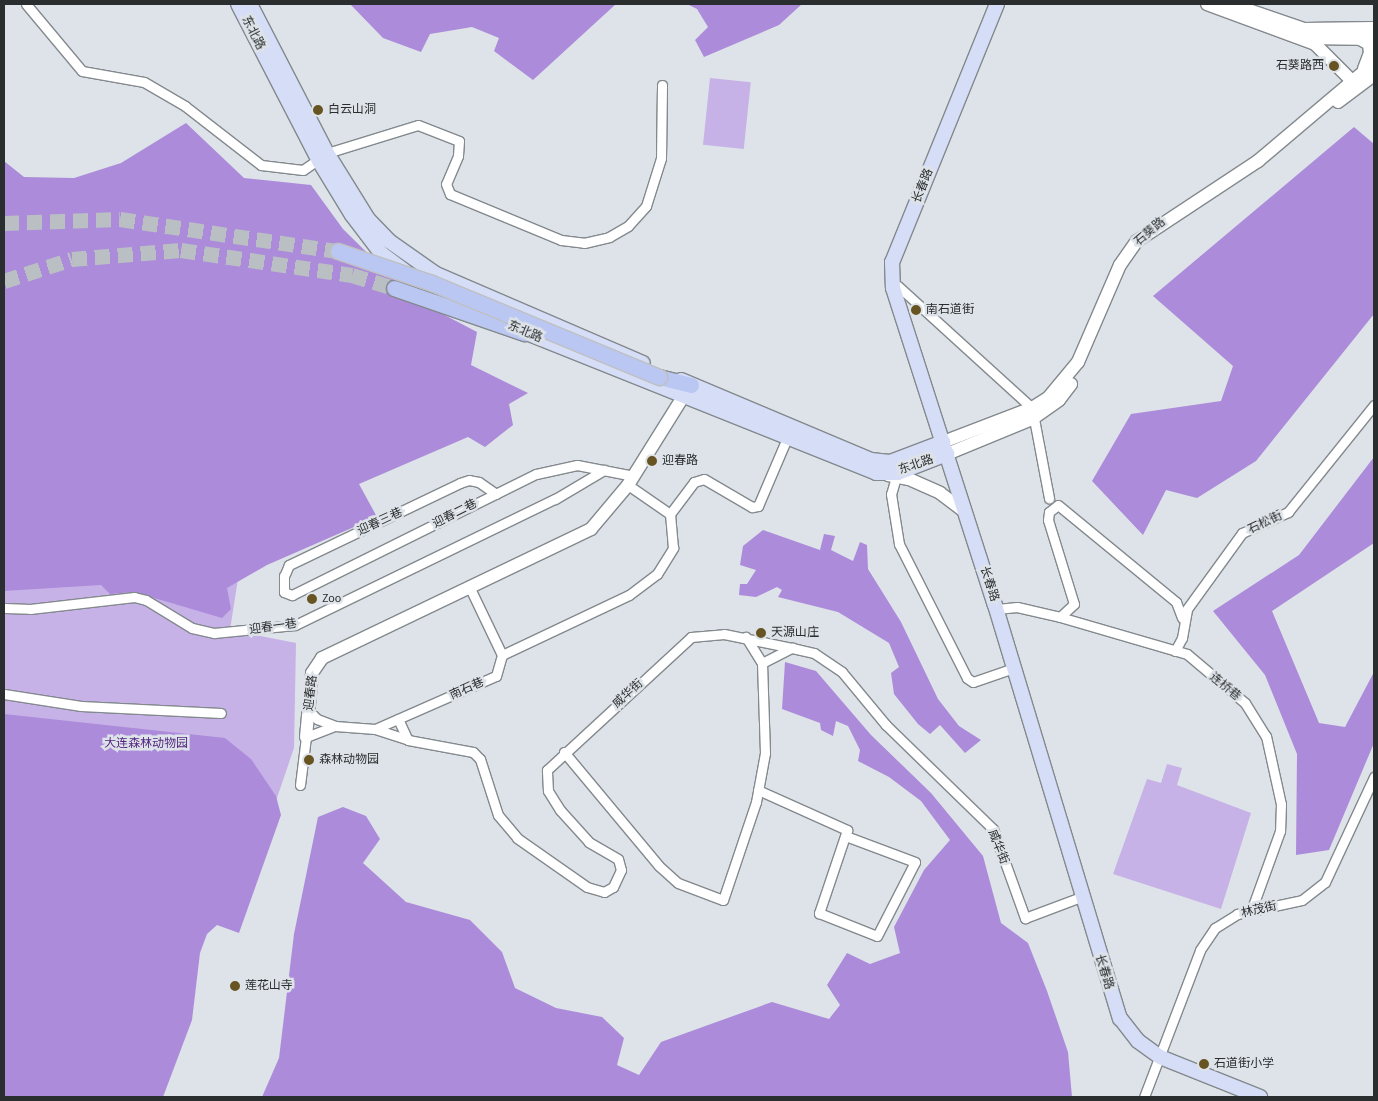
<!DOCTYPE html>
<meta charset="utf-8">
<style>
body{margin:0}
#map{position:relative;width:1378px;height:1101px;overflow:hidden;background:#dde3e8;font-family:"Source Sans 3","Noto Sans SC",sans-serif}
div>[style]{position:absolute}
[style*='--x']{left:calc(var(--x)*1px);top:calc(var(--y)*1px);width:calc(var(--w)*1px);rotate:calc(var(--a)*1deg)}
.green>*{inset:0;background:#c7b2e8;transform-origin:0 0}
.forest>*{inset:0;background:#ac8bda}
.highway-tunnel>*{height:15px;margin-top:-7.5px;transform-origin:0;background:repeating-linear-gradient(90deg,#b9bfc3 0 15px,transparent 0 23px)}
.roads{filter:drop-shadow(1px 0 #83898d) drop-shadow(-1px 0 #83898d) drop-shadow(0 1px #83898d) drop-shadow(0 -1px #83898d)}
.street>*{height:9px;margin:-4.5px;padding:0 4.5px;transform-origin:4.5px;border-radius:4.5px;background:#fff}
.secondary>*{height:12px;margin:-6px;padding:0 6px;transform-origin:6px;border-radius:6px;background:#fff}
.primary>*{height:14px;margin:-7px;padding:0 7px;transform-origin:7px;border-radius:7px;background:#d6ddf7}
.highway>*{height:15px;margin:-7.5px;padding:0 7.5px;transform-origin:7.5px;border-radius:7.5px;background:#bac7f2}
.bridges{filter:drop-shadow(1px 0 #bfc0c1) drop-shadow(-1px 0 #bfc0c1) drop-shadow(0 1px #bfc0c1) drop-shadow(0 -1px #bfc0c1)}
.highway-bridge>*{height:15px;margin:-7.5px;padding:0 7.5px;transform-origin:7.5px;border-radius:7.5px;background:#bac7f2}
.dots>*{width:14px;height:14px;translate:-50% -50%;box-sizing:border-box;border:2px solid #dde3e8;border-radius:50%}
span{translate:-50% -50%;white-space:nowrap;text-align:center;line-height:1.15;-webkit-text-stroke:5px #dde3e8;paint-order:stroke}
.street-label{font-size:12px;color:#2b2e2f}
.poi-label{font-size:12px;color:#2b2e2f}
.right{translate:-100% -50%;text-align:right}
.left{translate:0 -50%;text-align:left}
.park-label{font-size:12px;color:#532581}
.frame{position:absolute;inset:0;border:5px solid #2b2e2f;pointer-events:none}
</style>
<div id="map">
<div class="green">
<i style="left:710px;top:78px;width:41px;height:67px;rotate:6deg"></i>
<i style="clip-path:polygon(4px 392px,247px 521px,230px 630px,296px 643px,294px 748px,249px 880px,4px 1022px)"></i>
<i style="clip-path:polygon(1167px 764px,1182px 768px,1177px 785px,1251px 813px,1221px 909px,1113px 874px,1147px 779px,1161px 783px)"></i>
</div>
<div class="forest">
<i style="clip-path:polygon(350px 4px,616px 4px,533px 80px,494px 51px,499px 38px,472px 27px,430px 34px,421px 52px,383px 38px)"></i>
<i style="clip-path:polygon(687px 4px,802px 4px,779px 25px,704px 57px,695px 40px,708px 27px,697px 9px)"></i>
<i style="clip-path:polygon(186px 123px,244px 178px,311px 185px,343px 229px,414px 299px,477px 332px,471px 365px,528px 393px,509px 404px,513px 425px,485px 447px,468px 437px,359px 484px,377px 517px,267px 565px,227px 588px,231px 609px,222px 618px,134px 592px,110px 594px,101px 585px,4px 591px,4px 161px,24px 177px,74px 178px,121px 163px)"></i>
<i style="clip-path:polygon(1354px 127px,1374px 144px,1374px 314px,1256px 461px,1197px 498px,1166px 490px,1143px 535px,1092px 481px,1131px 414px,1221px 401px,1233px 366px,1153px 296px)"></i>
<i style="clip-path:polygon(1374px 457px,1374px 543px,1272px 611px,1319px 723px,1345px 727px,1374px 672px,1374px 743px,1329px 850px,1296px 855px,1297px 754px,1265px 675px,1213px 611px,1299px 555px)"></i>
<i style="clip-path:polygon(763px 530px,820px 550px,824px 534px,835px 536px,831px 550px,853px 561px,860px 542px,867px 545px,868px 569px,901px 622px,938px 699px,959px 726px,981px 740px,965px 753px,940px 725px,930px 734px,918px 724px,894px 694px,891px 673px,899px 667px,889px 643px,838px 612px,778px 597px,782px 590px,777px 587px,756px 597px,739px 595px,740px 584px,747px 584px,756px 570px,740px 565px,743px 546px)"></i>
<i style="clip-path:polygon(785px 662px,816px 671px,871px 735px,931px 793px,983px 856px,1001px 923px,1028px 943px,1047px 991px,1068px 1052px,1072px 1097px,262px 1097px,279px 1058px,294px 934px,318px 817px,343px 807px,366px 816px,380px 839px,363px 863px,406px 902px,470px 920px,502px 952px,515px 988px,556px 1008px,602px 1017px,624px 1038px,617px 1065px,639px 1075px,661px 1042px,772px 1002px,829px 1019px,840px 1005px,827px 985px,847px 953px,870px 964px,900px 953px,894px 927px,924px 870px,950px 840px,921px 801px,889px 777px,858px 761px,860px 750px,848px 726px,836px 721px,833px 736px,821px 730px,820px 723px,782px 709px)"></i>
<i style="clip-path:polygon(4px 714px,225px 738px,251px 759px,276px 796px,281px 815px,239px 933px,217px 925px,207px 934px,200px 953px,192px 1020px,163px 1097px,4px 1097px)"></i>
</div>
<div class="highway-tunnel">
<i style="--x:4;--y:223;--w:116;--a:-2"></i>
<i style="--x:120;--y:219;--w:220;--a:8.4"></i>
<i style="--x:4;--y:281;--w:71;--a:-17.9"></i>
<i style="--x:72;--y:259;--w:109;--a:-4.7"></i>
<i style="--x:181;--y:250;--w:173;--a:8.3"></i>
<i style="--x:352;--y:275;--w:44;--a:17.2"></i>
</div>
<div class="roads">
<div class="street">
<i style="--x:26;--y:4;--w:87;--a:50.1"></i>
<i style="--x:82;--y:71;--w:63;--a:10.1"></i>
<i style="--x:144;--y:82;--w:48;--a:30.3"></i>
<i style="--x:185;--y:106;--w:96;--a:37.8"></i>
<i style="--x:261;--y:165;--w:42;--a:6.8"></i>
<i style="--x:303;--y:170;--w:29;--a:-35"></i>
<i style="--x:327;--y:153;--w:95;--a:-17.1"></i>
<i style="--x:418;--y:125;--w:44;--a:21.3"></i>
<i style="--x:459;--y:141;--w:15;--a:94"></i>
<i style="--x:458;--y:156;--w:30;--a:113"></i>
<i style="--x:446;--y:184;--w:11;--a:68"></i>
<i style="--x:450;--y:194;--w:120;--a:22.5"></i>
<i style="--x:561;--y:240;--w:23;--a:7"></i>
<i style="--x:584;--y:243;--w:26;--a:-13"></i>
<i style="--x:609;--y:237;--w:22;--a:-30"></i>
<i style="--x:628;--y:226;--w:27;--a:-48"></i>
<i style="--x:646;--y:206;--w:50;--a:-72.6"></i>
<i style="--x:661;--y:158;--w:73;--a:-89.2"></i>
<i style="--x:898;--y:286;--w:181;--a:42.3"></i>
<i style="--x:1032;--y:408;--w:92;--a:79.3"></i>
<i style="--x:896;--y:477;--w:18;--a:106"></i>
<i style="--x:891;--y:494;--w:51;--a:80.9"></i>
<i style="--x:899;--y:544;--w:150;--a:63.1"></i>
<i style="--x:967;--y:678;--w:7;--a:34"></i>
<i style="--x:973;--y:682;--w:43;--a:-18.9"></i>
<i style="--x:628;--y:485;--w:51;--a:34.6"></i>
<i style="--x:496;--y:494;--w:21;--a:-145"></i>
<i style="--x:479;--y:482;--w:10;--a:-169"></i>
<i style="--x:469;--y:480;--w:9;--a:162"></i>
<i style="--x:460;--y:483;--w:190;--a:154.4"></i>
<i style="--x:289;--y:565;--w:12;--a:114"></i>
<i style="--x:284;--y:576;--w:16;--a:90"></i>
<i style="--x:284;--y:592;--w:9;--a:21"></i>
<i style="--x:292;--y:595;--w:272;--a:-26.4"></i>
<i style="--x:536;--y:474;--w:42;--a:-12.4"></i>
<i style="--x:577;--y:465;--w:58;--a:10.9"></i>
<i style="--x:5;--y:608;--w:25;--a:2"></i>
<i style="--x:30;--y:609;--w:105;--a:-6.6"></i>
<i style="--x:134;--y:597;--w:12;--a:14"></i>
<i style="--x:146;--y:600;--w:54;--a:31.3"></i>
<i style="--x:192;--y:628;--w:23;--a:13"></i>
<i style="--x:214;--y:633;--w:81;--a:-5.6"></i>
<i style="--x:295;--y:625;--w:289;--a:-25.9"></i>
<i style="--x:555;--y:499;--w:57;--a:-30.6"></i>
<i style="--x:997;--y:609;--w:20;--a:-6"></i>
<i style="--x:1017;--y:607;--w:44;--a:13.1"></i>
<i style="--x:1060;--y:617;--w:132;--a:16.2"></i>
<i style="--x:1187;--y:654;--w:76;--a:40.2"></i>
<i style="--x:1245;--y:703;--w:39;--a:58"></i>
<i style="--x:1266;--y:736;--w:70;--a:77.6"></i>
<i style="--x:1281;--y:804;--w:27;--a:92"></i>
<i style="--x:1280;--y:831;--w:85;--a:109.9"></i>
<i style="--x:1060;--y:617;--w:19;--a:-43"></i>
<i style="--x:1074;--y:604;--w:88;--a:-107.2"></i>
<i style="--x:1048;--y:520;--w:8;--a:-83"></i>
<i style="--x:1049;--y:512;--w:11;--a:-38"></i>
<i style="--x:1058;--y:505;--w:153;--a:39.4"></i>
<i style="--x:1176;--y:602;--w:17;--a:69"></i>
<i style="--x:1175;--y:651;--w:15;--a:-62"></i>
<i style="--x:1182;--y:638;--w:29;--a:-80"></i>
<i style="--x:1187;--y:609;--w:94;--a:-54.1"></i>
<i style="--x:1242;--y:533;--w:51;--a:-24.5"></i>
<i style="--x:1288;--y:512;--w:137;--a:-51.2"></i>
<i style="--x:502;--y:655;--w:140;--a:-25.3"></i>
<i style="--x:629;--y:595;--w:35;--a:-37"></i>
<i style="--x:657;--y:574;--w:31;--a:-58"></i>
<i style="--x:673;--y:548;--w:34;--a:-95"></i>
<i style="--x:670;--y:514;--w:40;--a:-53"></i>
<i style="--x:694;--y:482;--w:10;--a:-17"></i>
<i style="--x:704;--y:479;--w:56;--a:30.3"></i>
<i style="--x:752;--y:507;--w:6;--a:-9"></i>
<i style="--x:758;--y:506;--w:74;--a:-66.9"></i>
<i style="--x:762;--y:663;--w:34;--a:-27"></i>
<i style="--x:4;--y:694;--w:78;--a:8.9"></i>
<i style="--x:81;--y:706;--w:140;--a:2.9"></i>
<i style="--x:308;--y:710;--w:13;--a:45"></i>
<i style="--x:317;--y:719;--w:19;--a:21"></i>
<i style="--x:335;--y:726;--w:40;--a:4.3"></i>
<i style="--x:375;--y:729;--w:35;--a:18"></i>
<i style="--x:408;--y:740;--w:66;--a:10.5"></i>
<i style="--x:473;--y:752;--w:10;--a:45"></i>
<i style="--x:480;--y:759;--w:59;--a:72.2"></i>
<i style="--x:498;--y:815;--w:30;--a:50"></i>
<i style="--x:517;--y:838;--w:85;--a:35"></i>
<i style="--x:587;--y:887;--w:18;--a:16"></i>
<i style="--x:604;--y:892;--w:10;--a:-29"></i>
<i style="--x:613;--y:887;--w:19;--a:-65"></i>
<i style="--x:621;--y:870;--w:11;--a:-105"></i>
<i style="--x:618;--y:859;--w:34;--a:-150"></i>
<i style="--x:589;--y:842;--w:43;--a:-132.2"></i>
<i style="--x:560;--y:810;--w:22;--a:-122"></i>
<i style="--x:548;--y:791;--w:21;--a:-93"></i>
<i style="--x:547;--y:770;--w:196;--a:-42.7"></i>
<i style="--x:691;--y:637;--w:33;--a:-5"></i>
<i style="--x:724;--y:634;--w:69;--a:11.6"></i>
<i style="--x:792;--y:648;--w:23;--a:13"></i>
<i style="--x:814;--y:653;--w:34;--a:34"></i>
<i style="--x:842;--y:672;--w:69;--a:50.3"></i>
<i style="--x:886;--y:725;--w:149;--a:44.2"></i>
<i style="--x:993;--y:829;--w:95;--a:70.2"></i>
<i style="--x:1025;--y:918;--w:60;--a:-20.6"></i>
<i style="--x:398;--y:719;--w:23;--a:65"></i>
<i style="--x:375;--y:729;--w:132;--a:-23.7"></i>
<i style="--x:496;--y:676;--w:22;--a:-74"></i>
<i style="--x:502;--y:655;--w:76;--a:-115.6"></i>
<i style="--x:564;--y:752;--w:148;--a:50.2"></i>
<i style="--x:659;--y:866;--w:25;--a:42"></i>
<i style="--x:678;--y:883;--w:48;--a:20.7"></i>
<i style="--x:723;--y:900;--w:103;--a:-71.4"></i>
<i style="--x:756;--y:802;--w:50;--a:-79.6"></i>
<i style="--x:765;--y:753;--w:90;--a:-91.9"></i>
<i style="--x:762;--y:663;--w:31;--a:-122"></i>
<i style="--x:300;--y:785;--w:48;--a:-82.9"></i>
<i style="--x:306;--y:737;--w:31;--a:-21"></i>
<i style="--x:758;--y:790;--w:98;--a:24.2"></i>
<i style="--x:847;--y:830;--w:88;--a:108.6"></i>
<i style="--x:819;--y:913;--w:62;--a:21.6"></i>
<i style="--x:877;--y:936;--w:83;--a:-62.8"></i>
<i style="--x:915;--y:862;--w:72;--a:-159.5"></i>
<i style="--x:1144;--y:1097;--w:157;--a:-69.1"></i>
<i style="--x:1200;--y:950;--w:27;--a:-56"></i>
<i style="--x:1215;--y:928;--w:26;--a:-32"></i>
<i style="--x:1237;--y:914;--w:66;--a:-12.2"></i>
<i style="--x:1302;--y:900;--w:29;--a:-38"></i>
<i style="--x:1325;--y:882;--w:116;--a:-65"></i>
</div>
<div class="secondary">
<i style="--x:1207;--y:4;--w:115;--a:20.3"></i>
<i style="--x:1315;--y:44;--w:57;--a:45"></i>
<i style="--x:1231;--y:4;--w:77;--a:18.9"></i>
<i style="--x:1304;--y:29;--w:70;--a:-0.8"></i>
<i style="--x:1306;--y:38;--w:68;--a:0.8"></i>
<i style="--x:1360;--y:39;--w:10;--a:29"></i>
<i style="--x:1369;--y:44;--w:9;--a:84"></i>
<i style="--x:1370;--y:53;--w:17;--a:111"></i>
<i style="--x:1338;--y:102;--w:45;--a:-36.9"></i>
<i style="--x:943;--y:442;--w:95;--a:-20.9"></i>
<i style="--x:1032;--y:408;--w:19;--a:-32"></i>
<i style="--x:1048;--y:398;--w:47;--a:-50.2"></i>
<i style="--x:1078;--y:362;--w:106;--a:-66.6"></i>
<i style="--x:1120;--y:265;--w:29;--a:-55"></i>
<i style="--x:1137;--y:241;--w:145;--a:-33.5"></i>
<i style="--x:1258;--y:161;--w:152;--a:-40.2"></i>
<i style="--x:947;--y:454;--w:92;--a:-22.4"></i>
<i style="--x:1032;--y:419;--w:33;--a:-35"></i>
<i style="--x:1059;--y:400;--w:20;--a:-53"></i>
<i style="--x:888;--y:475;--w:21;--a:11"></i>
<i style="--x:909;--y:479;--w:34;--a:24"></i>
<i style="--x:940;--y:493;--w:31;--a:37"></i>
<i style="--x:306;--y:737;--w:64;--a:-84.6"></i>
<i style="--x:312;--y:673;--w:18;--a:-56"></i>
<i style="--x:322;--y:658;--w:298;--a:-25.6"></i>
<i style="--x:591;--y:529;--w:57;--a:-49.9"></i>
<i style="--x:628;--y:485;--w:113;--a:-58"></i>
</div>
<div class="primary">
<i style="--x:238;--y:4;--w:177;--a:62.7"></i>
<i style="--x:319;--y:161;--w:63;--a:58.6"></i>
<i style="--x:352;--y:215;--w:48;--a:52.7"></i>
<i style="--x:381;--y:253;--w:31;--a:37"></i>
<i style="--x:250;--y:4;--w:168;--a:62.7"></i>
<i style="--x:327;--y:153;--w:78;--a:58.2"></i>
<i style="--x:368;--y:219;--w:30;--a:46"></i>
<i style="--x:389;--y:241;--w:57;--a:35.1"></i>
<i style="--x:436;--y:274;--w:225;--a:23.3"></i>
<i style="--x:997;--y:4;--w:279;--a:112.1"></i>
<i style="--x:892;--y:262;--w:26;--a:88"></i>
<i style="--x:893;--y:288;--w:333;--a:72.2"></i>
<i style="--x:995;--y:605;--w:432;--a:73.2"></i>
<i style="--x:1120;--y:1018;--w:29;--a:52"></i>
<i style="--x:1138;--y:1041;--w:27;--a:36"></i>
<i style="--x:1160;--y:1057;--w:108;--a:21.8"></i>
<i style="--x:514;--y:328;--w:390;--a:21.8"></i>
<i style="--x:876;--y:473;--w:22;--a:0"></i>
<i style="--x:898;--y:473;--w:53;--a:-21.2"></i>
<i style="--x:681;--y:380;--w:206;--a:22.8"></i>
<i style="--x:871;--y:460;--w:19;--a:6"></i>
<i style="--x:890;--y:462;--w:57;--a:-20.7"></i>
</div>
<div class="highway">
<i style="--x:394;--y:288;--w:138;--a:19.1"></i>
<i style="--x:659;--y:377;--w:33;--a:14"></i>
</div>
</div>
<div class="bridges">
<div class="highway-bridge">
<i style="--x:338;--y:251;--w:99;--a:18.8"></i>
<i style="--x:432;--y:283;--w:246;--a:22.5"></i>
</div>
</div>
<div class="dots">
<i style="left:1334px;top:66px;background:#685422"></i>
<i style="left:318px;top:110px;background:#685422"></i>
<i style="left:916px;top:310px;background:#685422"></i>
<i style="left:652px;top:461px;background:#685422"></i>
<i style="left:312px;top:599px;background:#685422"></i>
<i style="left:761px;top:633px;background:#685422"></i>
<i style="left:309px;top:760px;background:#685422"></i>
<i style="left:235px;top:986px;background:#685422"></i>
<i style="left:1204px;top:1064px;background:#685422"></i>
</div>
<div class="street-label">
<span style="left:253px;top:33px;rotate:63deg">东北路</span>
<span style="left:923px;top:186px;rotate:-68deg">长春路</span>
<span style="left:1150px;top:232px;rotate:-40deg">石葵路</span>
<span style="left:525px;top:332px;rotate:23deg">东北路</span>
<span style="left:916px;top:465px;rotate:-19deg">东北路</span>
<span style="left:455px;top:514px;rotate:-27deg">迎春二巷</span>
<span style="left:380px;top:522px;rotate:-25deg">迎春三巷</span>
<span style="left:1265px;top:523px;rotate:-25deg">石松街</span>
<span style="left:989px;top:584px;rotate:72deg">长春路</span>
<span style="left:273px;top:627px;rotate:-8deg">迎春一巷</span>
<span style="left:1225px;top:687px;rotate:39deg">连桥巷</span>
<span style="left:467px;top:689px;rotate:-24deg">南石巷</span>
<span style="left:311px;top:693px;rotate:-83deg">迎春路</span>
<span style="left:628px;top:694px;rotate:-42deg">威华街</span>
<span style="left:998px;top:847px;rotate:68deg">威华街</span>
<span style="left:1259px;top:910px;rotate:-13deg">林茂街</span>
<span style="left:1104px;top:972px;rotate:73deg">长春路</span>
</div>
<div class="poi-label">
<span class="right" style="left:1324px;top:66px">石葵路西</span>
<span class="left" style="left:328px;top:110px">白云山洞</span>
<span class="left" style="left:926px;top:310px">南石道街</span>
<span class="left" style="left:662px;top:461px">迎春路</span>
<span class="left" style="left:322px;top:599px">Zoo</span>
<span class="left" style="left:771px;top:633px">天源山庄</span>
<span class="left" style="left:319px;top:760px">森林动物园</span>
<span class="left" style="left:245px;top:986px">莲花山寺</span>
<span class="left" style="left:1214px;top:1064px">石道街小学</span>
</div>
<div class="park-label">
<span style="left:146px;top:744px">大连森林动物园</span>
</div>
<div class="frame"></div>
</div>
